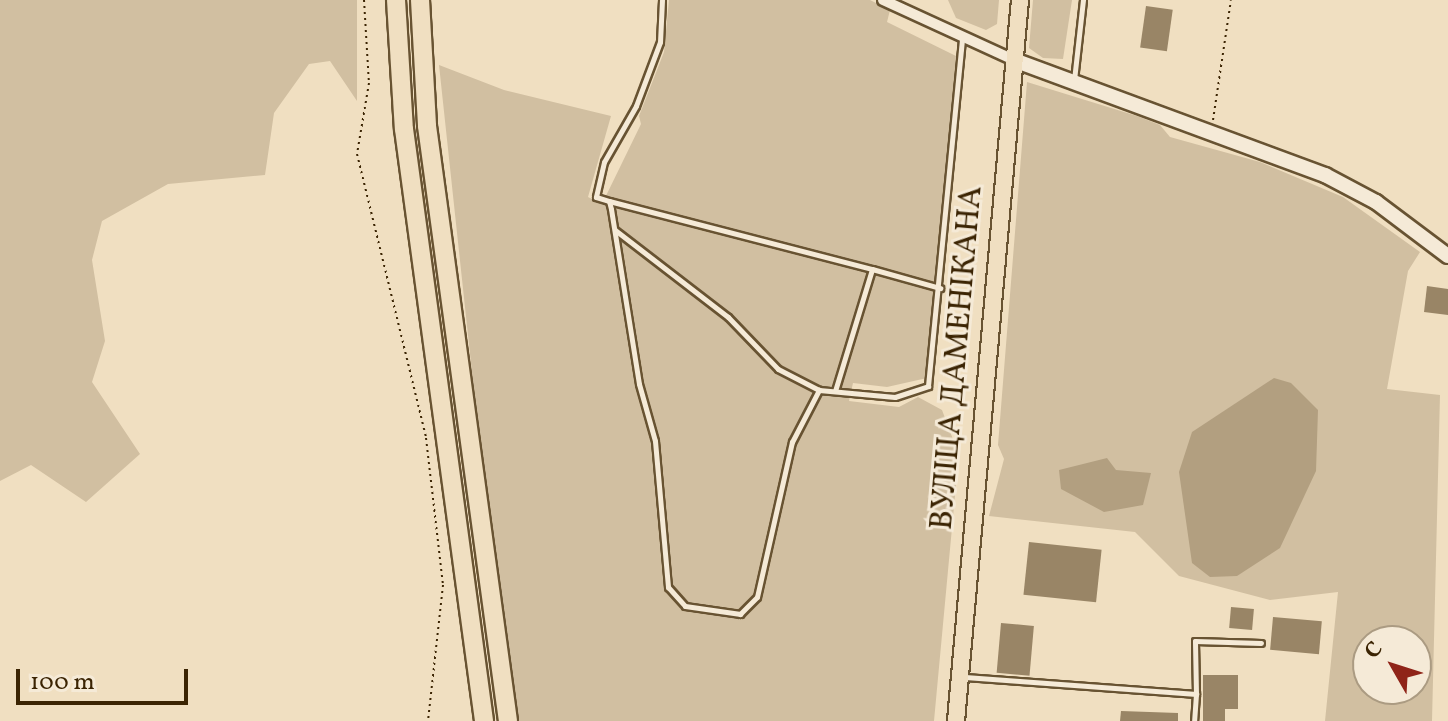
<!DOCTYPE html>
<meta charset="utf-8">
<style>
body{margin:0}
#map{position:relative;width:1448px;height:721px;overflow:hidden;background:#f0dfc1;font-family:Vollkorn,serif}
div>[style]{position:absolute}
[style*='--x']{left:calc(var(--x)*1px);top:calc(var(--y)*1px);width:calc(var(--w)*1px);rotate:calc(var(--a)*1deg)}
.green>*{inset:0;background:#d1bfa1}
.water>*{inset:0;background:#b29f80}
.building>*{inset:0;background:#998566;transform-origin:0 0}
.path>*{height:2px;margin-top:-1px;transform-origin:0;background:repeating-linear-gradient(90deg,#3b2403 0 2px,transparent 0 6px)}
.roads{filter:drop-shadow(2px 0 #685332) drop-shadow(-2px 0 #685332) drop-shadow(0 2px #685332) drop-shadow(0 -2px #685332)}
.lane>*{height:5px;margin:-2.5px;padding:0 2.5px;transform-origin:2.5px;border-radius:2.5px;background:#f5ead7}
.street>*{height:10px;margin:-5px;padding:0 5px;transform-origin:5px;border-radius:5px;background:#f5ead7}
.secondary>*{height:14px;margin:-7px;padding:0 7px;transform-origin:7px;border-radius:7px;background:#f5ead7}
.primary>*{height:16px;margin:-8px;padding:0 8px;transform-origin:8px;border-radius:8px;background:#f0dfc1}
.highway>*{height:18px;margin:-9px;padding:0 9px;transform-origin:9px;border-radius:9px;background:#f0dfc1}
span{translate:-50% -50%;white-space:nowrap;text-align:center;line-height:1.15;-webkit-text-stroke:6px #f5ead7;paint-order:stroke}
.street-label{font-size:32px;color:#3b2403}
.north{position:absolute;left:1352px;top:625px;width:80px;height:80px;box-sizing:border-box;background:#f5ead7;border:2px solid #ab9b82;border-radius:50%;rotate:309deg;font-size:22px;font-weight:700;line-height:32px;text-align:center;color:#3b2403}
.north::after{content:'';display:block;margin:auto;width:28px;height:36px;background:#8f2418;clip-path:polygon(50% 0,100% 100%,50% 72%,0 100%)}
.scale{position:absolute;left:16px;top:669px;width:172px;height:36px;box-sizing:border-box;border:4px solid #3b2403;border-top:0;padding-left:10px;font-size:24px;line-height:28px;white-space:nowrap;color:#3b2403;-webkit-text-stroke:6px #f5ead7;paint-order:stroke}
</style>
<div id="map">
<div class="green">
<i style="clip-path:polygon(0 0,357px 0,357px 101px,330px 61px,309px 64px,274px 113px,265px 175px,168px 184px,102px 221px,92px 260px,105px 341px,92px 382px,140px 454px,86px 502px,31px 465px,0 481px)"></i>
<i style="clip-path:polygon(669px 0,870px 0,890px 10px,887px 22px,956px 56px,927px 378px,887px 387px,853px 383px,849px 401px,899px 407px,918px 397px,942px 410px,954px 442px,957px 474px,934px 721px,517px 721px,483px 475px,439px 65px,504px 90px,611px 116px,588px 197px,602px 204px,641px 124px,639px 116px,664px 52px)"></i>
<i style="clip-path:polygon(948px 0,999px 0,997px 24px,986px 30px,956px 18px)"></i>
<i style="clip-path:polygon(1033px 0,1072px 0,1063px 59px,1043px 58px,1029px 48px)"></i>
<i style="clip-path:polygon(evenodd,1027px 82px,1137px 116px,1160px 125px,1170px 137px,1260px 162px,1343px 197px,1420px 252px,1408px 271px,1387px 389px,1440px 395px,1432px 721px,1325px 721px,1338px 592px,1270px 600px,1179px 576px,1135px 532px,989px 516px,1004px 459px,998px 445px,1027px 82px,1368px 641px,1416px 641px,1416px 689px,1368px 689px,1368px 641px)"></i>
</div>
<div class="water">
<i style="clip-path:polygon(1274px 378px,1291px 383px,1318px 410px,1316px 471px,1280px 548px,1237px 576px,1210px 577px,1192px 563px,1179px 472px,1192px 432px)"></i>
<i style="clip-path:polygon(1107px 458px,1116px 470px,1151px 473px,1143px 505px,1104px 512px,1061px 489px,1059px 470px)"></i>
</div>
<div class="building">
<i style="left:1146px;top:6px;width:27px;height:42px;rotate:8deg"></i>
<i style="clip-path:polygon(1427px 286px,1448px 289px,1448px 315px,1424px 312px)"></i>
<i style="left:1029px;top:542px;width:73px;height:53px;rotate:6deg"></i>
<i style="left:1231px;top:607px;width:23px;height:21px;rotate:5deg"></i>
<i style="left:1273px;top:617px;width:49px;height:33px;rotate:5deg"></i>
<i style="left:1001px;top:623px;width:33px;height:50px;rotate:5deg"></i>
<i style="clip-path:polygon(1203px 675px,1238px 675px,1238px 709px,1225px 709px,1225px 721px,1203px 721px)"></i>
<i style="clip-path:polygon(1121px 711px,1178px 713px,1178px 721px,1120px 721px)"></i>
</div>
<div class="path">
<i style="--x:364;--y:0;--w:83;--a:86.6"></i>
<i style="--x:369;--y:83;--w:72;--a:99.6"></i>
<i style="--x:357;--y:154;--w:292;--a:76.3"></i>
<i style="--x:426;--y:438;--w:148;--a:83.4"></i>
<i style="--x:443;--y:585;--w:137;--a:96.3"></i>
<i style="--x:1213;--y:120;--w:121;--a:-81.5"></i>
</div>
<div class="roads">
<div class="lane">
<i style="--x:662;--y:0;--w:42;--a:92.7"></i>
<i style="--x:660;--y:42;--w:68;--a:110.6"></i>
<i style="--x:636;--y:106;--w:64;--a:119.7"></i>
<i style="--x:604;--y:162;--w:36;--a:103"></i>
<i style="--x:596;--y:197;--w:14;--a:17"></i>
<i style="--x:609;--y:201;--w:8;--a:76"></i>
<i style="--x:611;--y:209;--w:177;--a:80.9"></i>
<i style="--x:639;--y:384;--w:59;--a:74.3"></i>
<i style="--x:655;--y:441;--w:147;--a:84.9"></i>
<i style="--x:668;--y:587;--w:25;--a:48"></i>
<i style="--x:685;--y:606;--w:56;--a:8.3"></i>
<i style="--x:740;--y:614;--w:24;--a:-45"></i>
<i style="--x:757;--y:597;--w:159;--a:-77.3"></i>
<i style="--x:792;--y:442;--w:59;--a:-62.6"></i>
<i style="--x:819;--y:390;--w:76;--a:5.3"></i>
<i style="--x:895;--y:397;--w:35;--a:-18"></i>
<i style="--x:928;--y:386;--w:351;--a:-84.4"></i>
<i style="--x:1074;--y:80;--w:81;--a:-83.6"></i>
<i style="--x:609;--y:201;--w:272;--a:14.5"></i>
<i style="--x:615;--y:230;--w:143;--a:37.6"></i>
<i style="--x:728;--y:317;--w:72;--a:46.1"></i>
<i style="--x:778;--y:369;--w:46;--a:27.1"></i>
<i style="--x:835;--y:391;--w:127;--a:-73.1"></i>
<i style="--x:872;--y:269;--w:71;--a:15.6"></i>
<i style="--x:965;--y:677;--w:232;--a:4.2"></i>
<i style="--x:1196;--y:694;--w:27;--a:94"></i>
<i style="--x:1196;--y:694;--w:53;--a:-91.1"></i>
<i style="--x:1195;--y:641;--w:66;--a:1.7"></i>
</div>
<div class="street">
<i style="--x:883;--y:0;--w:144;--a:24.6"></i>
</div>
<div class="secondary">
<i style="--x:1014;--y:60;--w:332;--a:20.3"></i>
<i style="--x:1325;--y:175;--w:58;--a:27.9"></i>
<i style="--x:1376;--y:202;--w:90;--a:36.9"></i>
</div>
<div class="primary">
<i style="--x:956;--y:721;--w:724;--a:-84.93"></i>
</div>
<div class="highway">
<i style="--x:396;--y:0;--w:129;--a:86.5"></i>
<i style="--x:404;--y:129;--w:597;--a:82.3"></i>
<i style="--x:420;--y:0;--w:126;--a:86.8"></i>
<i style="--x:427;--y:126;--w:600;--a:82.25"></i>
</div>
</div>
<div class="street-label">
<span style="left:958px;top:358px;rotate:-85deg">ВУЛІЦА ДАМЕНІКАНА</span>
</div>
<div class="north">С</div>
<div class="scale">100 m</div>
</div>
